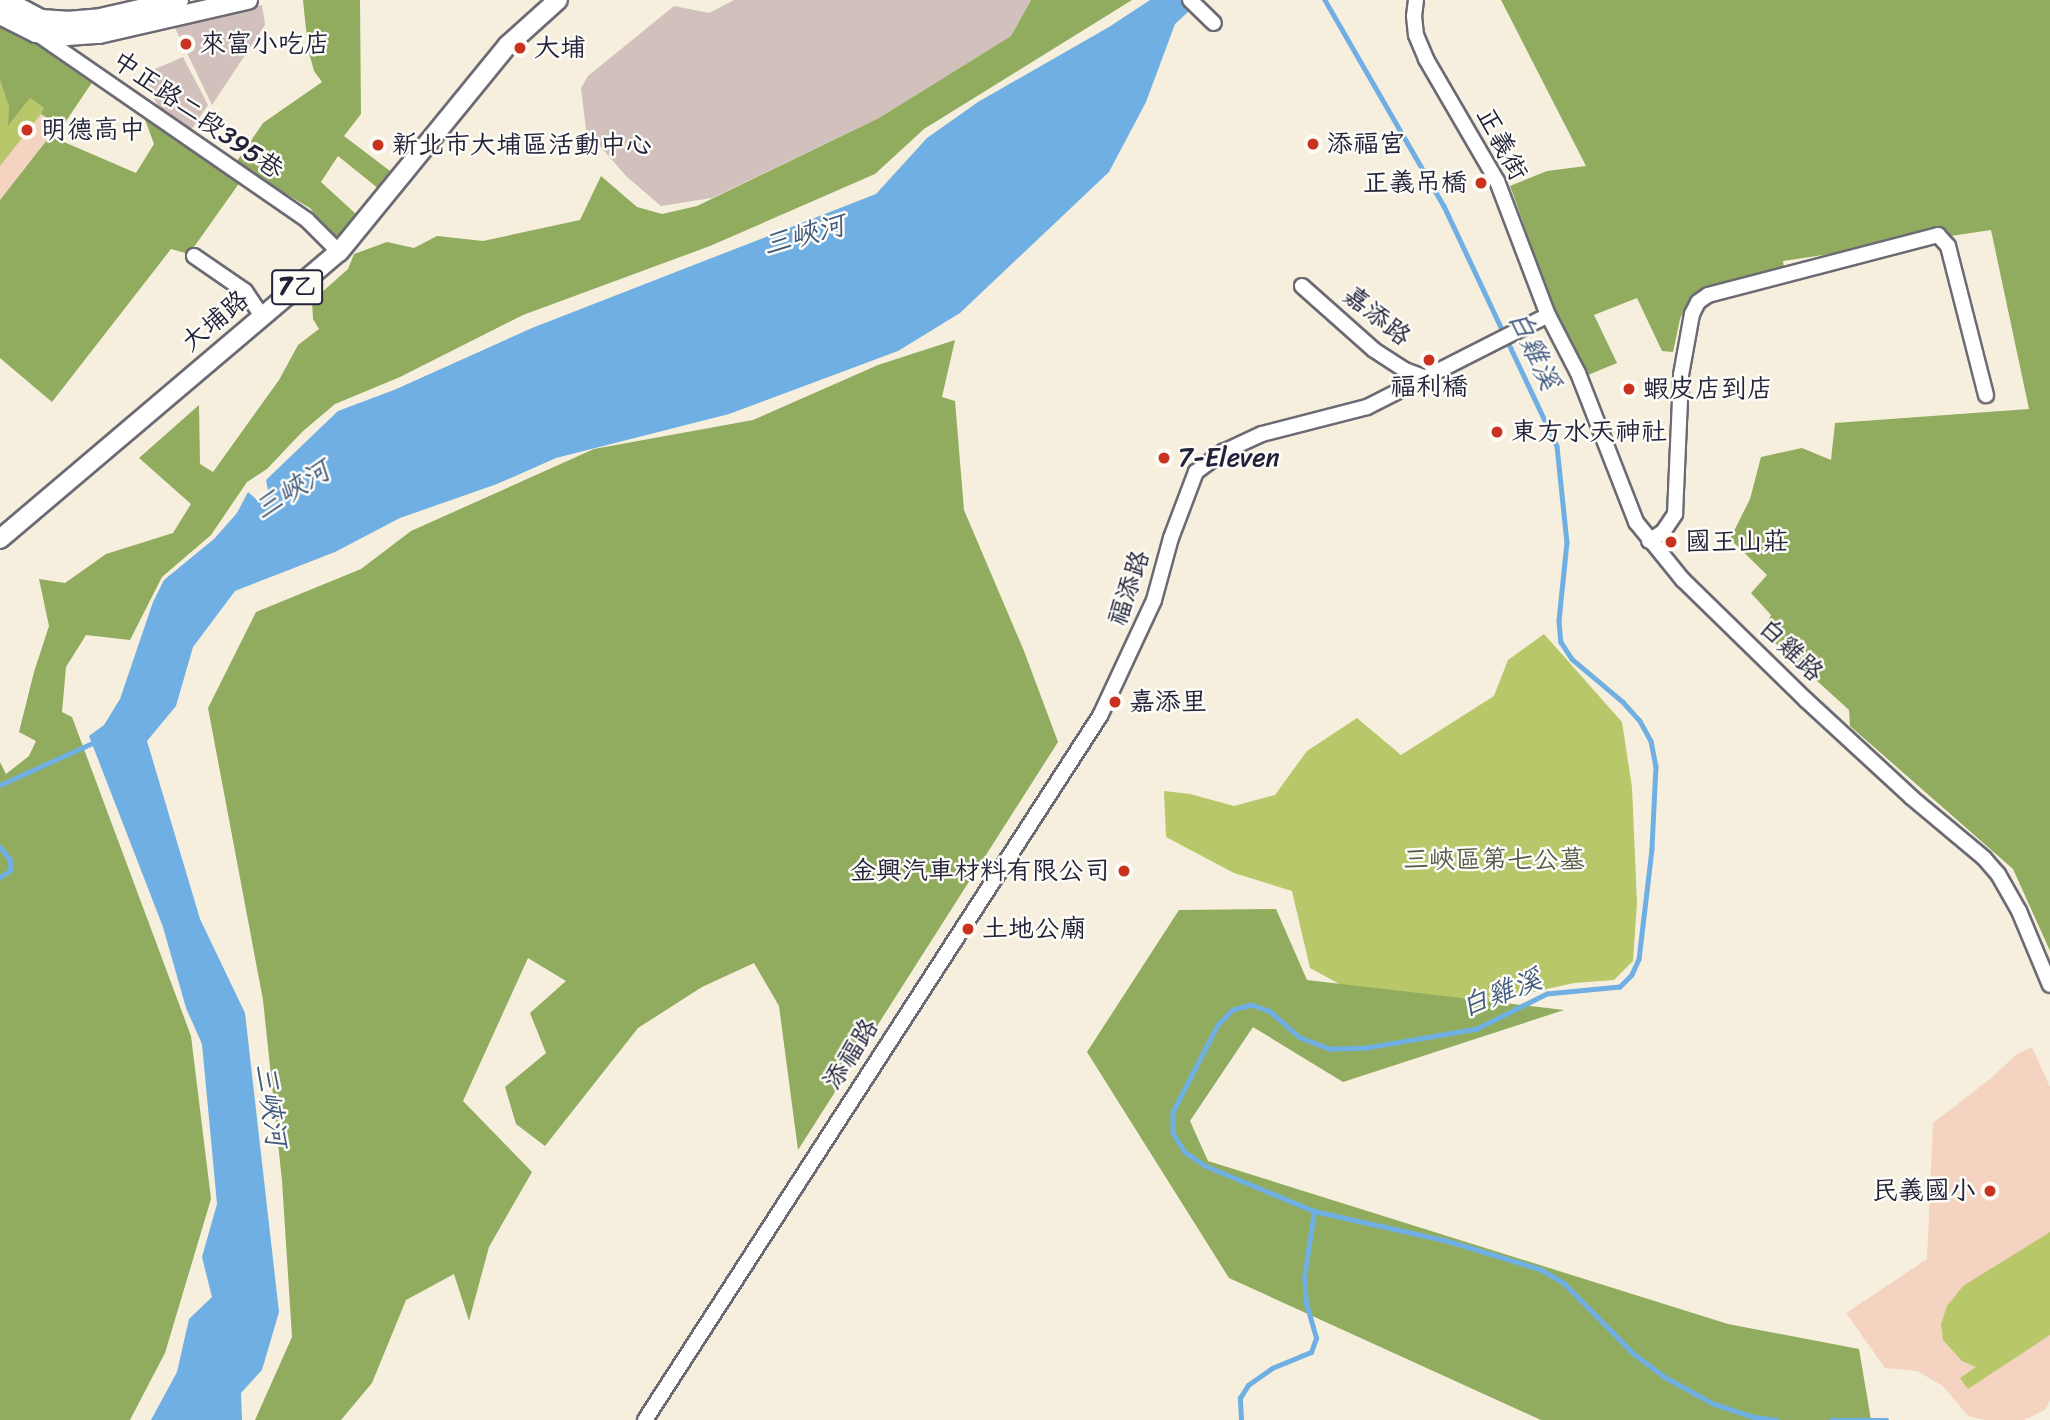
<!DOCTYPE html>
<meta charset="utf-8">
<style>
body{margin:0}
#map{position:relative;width:2050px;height:1420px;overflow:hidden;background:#f6efdd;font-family:Sriracha,"LXGW WenKai TC",sans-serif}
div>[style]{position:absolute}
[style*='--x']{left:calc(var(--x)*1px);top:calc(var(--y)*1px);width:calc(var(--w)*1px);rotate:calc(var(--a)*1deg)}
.built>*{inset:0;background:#f5d3c1}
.industrial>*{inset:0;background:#d1c0bc}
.green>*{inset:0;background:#b7c76a}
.forest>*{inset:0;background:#91ac5e}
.water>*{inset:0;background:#70afe3}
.stream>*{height:4.5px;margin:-2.25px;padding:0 2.25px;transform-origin:2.25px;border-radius:2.25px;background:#70afe3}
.roads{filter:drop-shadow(2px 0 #6c6a74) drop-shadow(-2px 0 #6c6a74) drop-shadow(0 2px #6c6a74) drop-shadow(0 -2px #6c6a74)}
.minor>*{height:14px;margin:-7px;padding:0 7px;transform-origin:7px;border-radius:7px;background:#fff}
.major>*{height:18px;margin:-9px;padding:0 9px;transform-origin:9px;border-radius:9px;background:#fff}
.dots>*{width:19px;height:19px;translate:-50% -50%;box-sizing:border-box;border:4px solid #fdfcf7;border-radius:50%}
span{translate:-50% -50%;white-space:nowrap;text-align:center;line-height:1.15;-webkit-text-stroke:5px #fdfcf7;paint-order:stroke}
.shield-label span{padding:2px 5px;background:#fdfcf7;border:2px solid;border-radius:5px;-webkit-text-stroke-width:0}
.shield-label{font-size:24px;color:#22223b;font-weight:700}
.poi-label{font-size:26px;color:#22223b}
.left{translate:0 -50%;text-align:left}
.right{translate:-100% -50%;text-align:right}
.street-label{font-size:26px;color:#22223b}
.park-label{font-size:26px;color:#565c4b}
.water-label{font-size:28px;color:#415a7e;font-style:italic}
</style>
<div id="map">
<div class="built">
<i style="clip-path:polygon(0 55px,71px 108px,0 200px)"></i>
<i style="clip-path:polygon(2032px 1047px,2050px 1087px,2050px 1400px,2045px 1410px,2024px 1420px,1985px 1420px,1968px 1416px,1943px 1386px,1917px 1371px,1885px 1368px,1846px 1313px,1927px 1259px,1933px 1123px,1990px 1079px,2017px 1054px)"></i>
</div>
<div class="industrial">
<i style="clip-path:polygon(734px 0,1031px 0,1011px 36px,879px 118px,712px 198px,661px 206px,626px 176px,586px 130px,581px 88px,588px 76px,674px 6px,709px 13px)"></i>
<i style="clip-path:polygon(262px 5px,265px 25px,212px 105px,175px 28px)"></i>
<i style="clip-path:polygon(183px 57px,208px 105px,189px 133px,163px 115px,141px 75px)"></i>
</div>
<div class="green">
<i style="clip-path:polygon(0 80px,9px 107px,9px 125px,30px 98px,45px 109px,0 166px)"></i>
<i style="clip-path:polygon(1544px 634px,1622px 722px,1632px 787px,1637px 903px,1633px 961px,1614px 980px,1574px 983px,1487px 1002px,1372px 1002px,1310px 968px,1292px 891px,1234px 873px,1166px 837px,1164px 791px,1190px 794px,1234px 806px,1275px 795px,1307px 751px,1357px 718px,1401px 755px,1494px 696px,1508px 660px)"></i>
<i style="clip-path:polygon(2050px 1232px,2050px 1335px,1968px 1389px,1960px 1378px,1976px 1367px,1962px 1361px,1943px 1340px,1941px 1324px,1947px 1306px,1963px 1286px)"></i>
</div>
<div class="forest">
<i style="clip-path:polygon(303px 0,360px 0,361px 114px,344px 136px,394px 174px,379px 189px,338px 156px,321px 182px,357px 215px,338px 243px,310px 208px,235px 164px,263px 123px,322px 82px,314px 71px,308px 49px)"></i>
<i style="clip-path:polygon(1031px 0,1132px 0,924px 129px,875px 174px,710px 246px,523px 315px,400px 377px,335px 404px,302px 432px,267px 469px,247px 482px,211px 535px,162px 577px,130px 640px,86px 635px,66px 667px,62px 712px,72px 717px,191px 1036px,211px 1199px,165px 1353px,130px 1420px,0 1420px,0 762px,6px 774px,29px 756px,36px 741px,19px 732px,34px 672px,49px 626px,39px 579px,65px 583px,106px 554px,173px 533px,191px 504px,139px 458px,199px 405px,200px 464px,213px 472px,279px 380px,298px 345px,319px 329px,313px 319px,312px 301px,348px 269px,354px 254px,387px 242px,414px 248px,437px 236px,483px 241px,580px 220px,601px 176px,637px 207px,662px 214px,697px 206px,879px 118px,1011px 36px)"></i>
<i style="clip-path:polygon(1501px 0,2050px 0,2050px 951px,2013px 869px,1850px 726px,1849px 710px,1763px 632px,1771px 615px,1751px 593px,1767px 575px,1730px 539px,1750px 499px,1761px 457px,1802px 448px,1831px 460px,1835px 423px,2029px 409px,1991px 230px,1783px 261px,1784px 268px,1713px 285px,1691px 295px,1680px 319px,1673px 352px,1662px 351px,1637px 298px,1594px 315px,1617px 363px,1588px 375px,1555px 312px,1510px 186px,1547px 171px,1586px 166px)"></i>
<i style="clip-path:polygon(0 24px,33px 39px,93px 81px,64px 124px,58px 125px,41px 114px,44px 108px,30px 98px,8px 126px,9px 107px,0 80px)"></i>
<i style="clip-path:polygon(143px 114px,240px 182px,189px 254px,171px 249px,52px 402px,0 358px,0 200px,50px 136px,136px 173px,154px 144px)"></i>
<i style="clip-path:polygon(955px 340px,942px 397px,955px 401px,964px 510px,1024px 651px,1058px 742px,798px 1150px,779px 1006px,754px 963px,702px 987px,638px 1028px,545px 1146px,516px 1124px,505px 1087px,546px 1053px,530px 1013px,566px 981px,528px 958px,463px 1101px,532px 1172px,489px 1247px,469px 1321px,454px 1274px,406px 1300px,372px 1383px,341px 1420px,255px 1420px,292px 1337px,282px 1181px,263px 1000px,208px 708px,256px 612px,361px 569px,411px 531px,594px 449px,753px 420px,878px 365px)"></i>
<i style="clip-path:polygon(1276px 909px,1307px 980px,1564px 1010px,1343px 1082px,1253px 1027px,1190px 1121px,1208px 1161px,1728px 1324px,1859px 1349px,1871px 1420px,1541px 1420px,1229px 1278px,1087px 1052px,1179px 910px)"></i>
</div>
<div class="water">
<i style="clip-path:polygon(1150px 0,1201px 0,1175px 24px,1146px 102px,1109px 172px,960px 313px,898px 351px,729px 414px,556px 458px,497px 484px,400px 518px,335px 552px,235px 591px,193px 647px,176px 706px,147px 741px,200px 919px,245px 1013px,279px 1312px,262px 1370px,241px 1393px,242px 1420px,151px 1420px,177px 1372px,189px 1319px,212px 1297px,202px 1257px,217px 1204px,202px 1044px,186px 1008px,163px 927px,89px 736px,104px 725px,120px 699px,153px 602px,164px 580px,214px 539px,237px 513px,248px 492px,257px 500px,266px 499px,269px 495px,266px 480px,338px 411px,394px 390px,532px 328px,876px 194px,927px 138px,978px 102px,1109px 27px)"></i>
</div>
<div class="stream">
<i style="--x:1325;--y:0;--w:238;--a:60"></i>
<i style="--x:1444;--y:206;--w:265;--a:64.8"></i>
<i style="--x:1557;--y:446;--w:97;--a:84.1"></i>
<i style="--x:1567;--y:542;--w:79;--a:95.8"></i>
<i style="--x:1559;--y:621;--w:21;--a:85"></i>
<i style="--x:1561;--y:642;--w:20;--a:57"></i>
<i style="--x:1572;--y:659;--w:67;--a:40.1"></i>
<i style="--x:1623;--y:702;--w:25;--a:48"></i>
<i style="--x:1640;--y:721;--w:23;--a:61"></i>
<i style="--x:1651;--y:741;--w:25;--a:79"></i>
<i style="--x:1656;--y:766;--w:83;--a:92.8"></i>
<i style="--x:1652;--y:849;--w:111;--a:96.7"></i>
<i style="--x:1639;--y:959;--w:17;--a:114"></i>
<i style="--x:1632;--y:975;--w:17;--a:135"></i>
<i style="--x:1620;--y:987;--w:73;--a:174.5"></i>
<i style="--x:1547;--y:994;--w:78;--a:153.4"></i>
<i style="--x:1477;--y:1029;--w:112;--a:170.2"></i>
<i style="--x:1367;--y:1048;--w:38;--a:178"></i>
<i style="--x:1329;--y:1049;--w:31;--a:-159"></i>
<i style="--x:1300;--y:1038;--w:40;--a:-139"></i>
<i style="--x:1270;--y:1012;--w:19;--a:-159"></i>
<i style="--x:1252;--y:1005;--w:20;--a:165"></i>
<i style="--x:1233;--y:1010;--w:21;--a:135"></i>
<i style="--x:1218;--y:1025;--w:98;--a:117.3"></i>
<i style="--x:1173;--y:1112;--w:21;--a:90"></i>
<i style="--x:1173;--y:1133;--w:22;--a:58"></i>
<i style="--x:1185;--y:1152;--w:25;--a:34"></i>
<i style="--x:1206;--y:1166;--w:117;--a:22.6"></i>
<i style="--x:1314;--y:1211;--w:137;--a:12.6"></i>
<i style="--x:1448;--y:1241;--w:96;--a:16.9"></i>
<i style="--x:1540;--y:1269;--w:28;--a:30"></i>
<i style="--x:1564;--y:1283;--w:98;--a:45.4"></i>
<i style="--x:1633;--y:1353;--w:38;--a:37"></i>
<i style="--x:1663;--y:1376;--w:58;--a:28.8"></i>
<i style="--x:1714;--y:1404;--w:42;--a:18"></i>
<i style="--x:1754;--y:1417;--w:23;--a:7"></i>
<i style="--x:0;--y:785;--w:104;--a:-24.4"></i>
<i style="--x:0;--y:847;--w:16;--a:50"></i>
<i style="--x:10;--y:859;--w:11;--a:85"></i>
<i style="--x:11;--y:870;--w:14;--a:144"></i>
<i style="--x:1241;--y:1420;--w:22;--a:-93"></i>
<i style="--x:1240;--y:1398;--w:15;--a:-58"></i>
<i style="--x:1248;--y:1385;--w:29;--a:-35"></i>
<i style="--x:1272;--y:1368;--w:42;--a:-22.3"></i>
<i style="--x:1311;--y:1352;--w:15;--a:-70"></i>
<i style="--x:1316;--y:1338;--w:35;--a:-106"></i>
<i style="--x:1306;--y:1304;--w:26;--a:-94"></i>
<i style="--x:1304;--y:1278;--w:68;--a:-81.5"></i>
<i style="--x:1831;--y:1420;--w:56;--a:0"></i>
</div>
<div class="roads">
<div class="minor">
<i style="--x:1190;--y:0;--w:33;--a:44"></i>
<i style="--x:1416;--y:0;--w:16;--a:97"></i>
<i style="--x:1414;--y:16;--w:19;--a:84"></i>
<i style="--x:1416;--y:35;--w:26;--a:67"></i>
<i style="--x:1426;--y:59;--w:141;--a:59.8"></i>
<i style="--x:1497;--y:181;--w:143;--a:69.2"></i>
<i style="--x:1548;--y:315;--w:65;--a:62.7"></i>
<i style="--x:1578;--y:373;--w:160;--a:68.7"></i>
<i style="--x:1636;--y:522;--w:75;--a:51"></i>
<i style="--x:1683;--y:580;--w:172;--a:44.3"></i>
<i style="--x:1806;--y:700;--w:143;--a:42.7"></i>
<i style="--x:1911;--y:797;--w:95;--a:39.9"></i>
<i style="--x:1984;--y:858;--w:21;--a:49"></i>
<i style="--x:1998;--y:874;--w:43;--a:60.4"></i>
<i style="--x:2019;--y:911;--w:80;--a:67.3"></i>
<i style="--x:36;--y:33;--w:329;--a:34.6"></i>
<i style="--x:307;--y:220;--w:45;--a:45"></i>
<i style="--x:194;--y:256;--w:62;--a:34.5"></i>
<i style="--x:245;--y:291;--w:30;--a:56"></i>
<i style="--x:1302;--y:286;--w:96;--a:41.6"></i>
<i style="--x:1374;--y:350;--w:37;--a:33"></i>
<i style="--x:1405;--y:370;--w:22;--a:21"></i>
<i style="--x:1649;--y:541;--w:17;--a:-33"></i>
<i style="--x:1663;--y:532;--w:22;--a:-56"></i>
<i style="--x:1675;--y:514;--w:139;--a:-87.5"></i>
<i style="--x:1681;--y:375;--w:62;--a:-79.8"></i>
<i style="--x:1692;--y:314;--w:13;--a:-63"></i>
<i style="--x:1698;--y:302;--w:12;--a:-35"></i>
<i style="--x:1708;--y:295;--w:238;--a:-14.6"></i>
<i style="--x:1938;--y:235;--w:15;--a:48"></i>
<i style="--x:1948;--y:246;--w:154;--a:75.7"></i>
<i style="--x:645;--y:1420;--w:838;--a:-57.13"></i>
<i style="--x:1100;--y:716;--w:128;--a:-65"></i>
<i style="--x:1154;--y:600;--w:64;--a:-74.7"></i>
<i style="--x:1171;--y:538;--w:71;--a:-69.3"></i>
<i style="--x:1196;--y:472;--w:34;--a:-37"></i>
<i style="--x:1223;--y:452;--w:43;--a:-24.8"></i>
<i style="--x:1262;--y:434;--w:108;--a:-14.4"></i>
<i style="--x:1367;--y:407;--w:203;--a:-26.9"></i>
</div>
<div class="major">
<i style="--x:5;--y:0;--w:41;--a:27.8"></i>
<i style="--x:41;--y:19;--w:26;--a:4"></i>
<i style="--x:67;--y:21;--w:33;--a:-5"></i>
<i style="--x:100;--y:18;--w:81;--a:-12.8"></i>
<i style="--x:0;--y:15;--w:40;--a:26.6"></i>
<i style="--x:36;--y:33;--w:31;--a:6"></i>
<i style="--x:67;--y:36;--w:32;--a:-4"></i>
<i style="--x:99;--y:34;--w:153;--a:-12.9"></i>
<i style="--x:0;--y:539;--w:444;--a:-40.3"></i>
<i style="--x:339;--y:252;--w:267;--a:-50.8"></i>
<i style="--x:508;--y:45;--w:67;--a:-42"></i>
</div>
</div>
<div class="dots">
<i style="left:186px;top:44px;background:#c8321e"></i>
<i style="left:520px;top:48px;background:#c8321e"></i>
<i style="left:27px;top:130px;background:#c8321e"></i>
<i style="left:1313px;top:144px;background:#c8321e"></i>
<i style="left:378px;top:145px;background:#c8321e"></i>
<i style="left:1481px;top:183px;background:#c8321e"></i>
<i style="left:1429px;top:360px;background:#c8321e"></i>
<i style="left:1629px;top:389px;background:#c8321e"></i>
<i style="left:1497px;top:432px;background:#c8321e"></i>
<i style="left:1164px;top:458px;background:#c8321e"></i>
<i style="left:1671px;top:542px;background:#c8321e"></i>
<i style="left:1115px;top:702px;background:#c8321e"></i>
<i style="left:1124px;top:871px;background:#c8321e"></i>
<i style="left:968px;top:929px;background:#c8321e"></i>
<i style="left:1990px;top:1191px;background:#c8321e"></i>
</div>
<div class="shield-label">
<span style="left:297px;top:287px">7乙</span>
</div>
<div class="poi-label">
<span class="left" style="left:200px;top:44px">來富小吃店</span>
<span class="left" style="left:534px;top:48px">大埔</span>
<span class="left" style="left:41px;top:130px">明德高中</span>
<span class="left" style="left:1327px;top:144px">添福宮</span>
<span class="left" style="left:392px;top:145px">新北市大埔區活動中心</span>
<span class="right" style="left:1467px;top:183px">正義吊橋</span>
<span style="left:1429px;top:387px">福利橋</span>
<span class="left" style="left:1643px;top:389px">蝦皮店到店</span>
<span class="left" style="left:1511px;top:432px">東方水天神社</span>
<span class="left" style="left:1178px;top:458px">7-Eleven</span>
<span class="left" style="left:1685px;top:542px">國王山莊</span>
<span class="left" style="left:1129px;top:702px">嘉添里</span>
<span class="right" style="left:1110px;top:871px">金興汽車材料有限公司</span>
<span class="left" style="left:982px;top:929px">土地公廟</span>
<span class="right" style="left:1976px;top:1191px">民義國小</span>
</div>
<div class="street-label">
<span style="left:198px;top:115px;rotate:35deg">中正路二段395巷</span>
<span style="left:1502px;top:144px;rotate:62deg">正義街</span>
<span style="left:1377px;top:316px;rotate:39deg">嘉添路</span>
<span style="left:215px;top:321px;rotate:-40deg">大埔路</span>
<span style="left:1129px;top:588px;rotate:-71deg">福添路</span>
<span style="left:1791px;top:650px;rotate:44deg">白雞路</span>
<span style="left:851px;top:1054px;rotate:-57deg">添福路</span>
</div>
<div class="park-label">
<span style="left:1494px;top:860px">三峽區第七公墓</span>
</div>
<div class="water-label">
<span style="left:804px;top:235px;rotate:-15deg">三峽河</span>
<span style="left:1534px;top:350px;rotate:65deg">白雞溪</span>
<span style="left:292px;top:490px;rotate:-32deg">三峽河</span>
<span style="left:1501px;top:993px;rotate:-21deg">白雞溪</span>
<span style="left:271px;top:1105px;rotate:82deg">三峽河</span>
</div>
</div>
